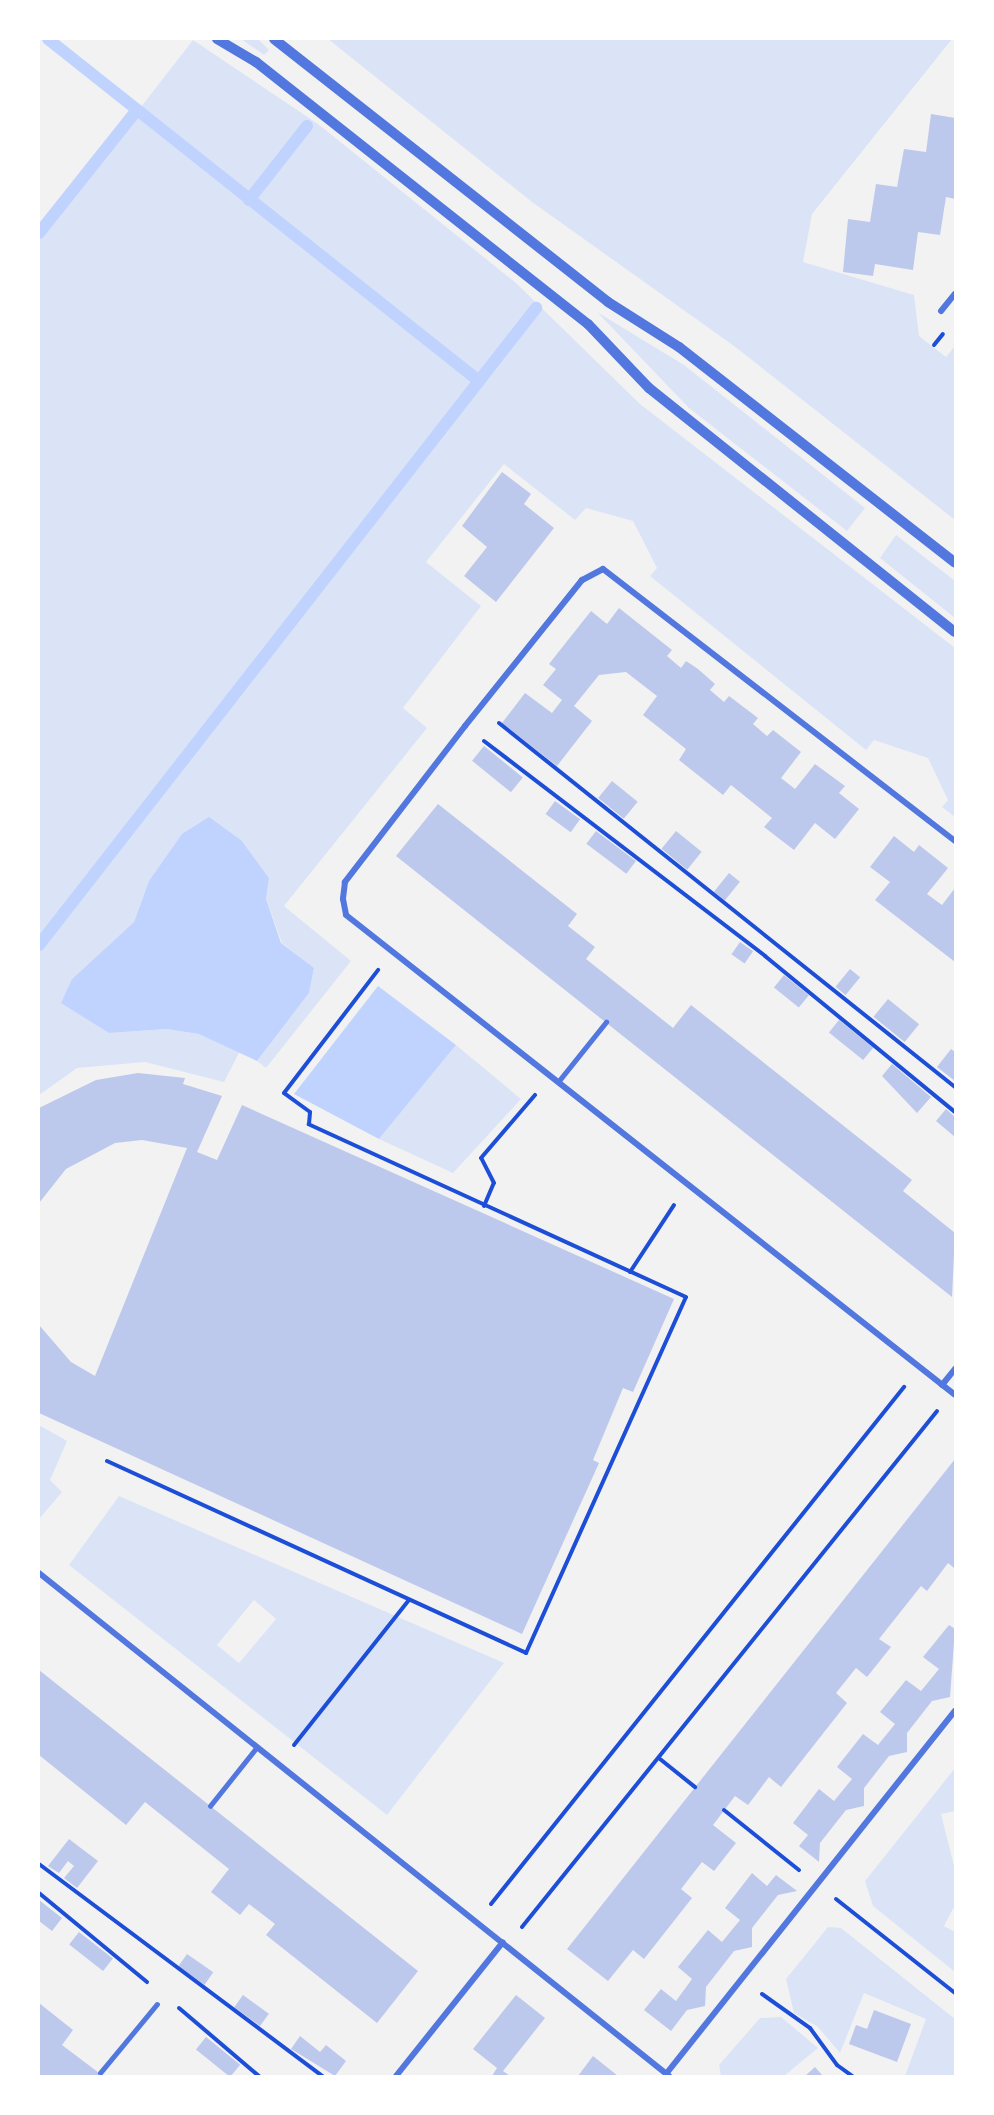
<!DOCTYPE html>
<style>
body{margin:0}
#map{position:relative;width:994px;height:2115px;overflow:hidden;background:#f2f2f2;font-family:Inter,sans-serif}
div>[style]{position:absolute}
[style*='--x']{left:calc(var(--x)*1px);top:calc(var(--y)*1px);width:calc(var(--w)*1px);rotate:calc(var(--a)*1deg)}
.green>*{inset:0;background:#dbe4f7}
.water>*{inset:0;background:#bfd3fe}
.stream>*{height:12px;margin:-6px;padding:0 6px;transform-origin:6px;border-radius:6px;background:#bfd3fe}
.building>*{inset:0;background:#bdc9ec;transform-origin:0 0}
.path>*{height:4px;margin:-2px;padding:0 2px;transform-origin:2px;border-radius:2px;background:#1d4ed8}
.service>*{height:4.5px;margin:-2.25px;padding:0 2.25px;transform-origin:2.25px;border-radius:2.25px;background:#5277de}
.minor>*{height:6px;margin:-3px;padding:0 3px;transform-origin:3px;border-radius:3px;background:#5277de}
.tertiary>*{height:10px;margin:-5px;padding:0 5px;transform-origin:5px;border-radius:5px;background:#5277de}
span{translate:-50% -50%;white-space:nowrap;text-align:center;line-height:1.15;-webkit-text-stroke:4.5px #fff;paint-order:stroke}
.frame{position:absolute;inset:0;border:40px solid #fff;pointer-events:none}
</style>
<div id="map">
<div class="green">
<i style="clip-path:polygon(241px 39px,258px 39px,269px 50px,264px 55px)"></i>
<i style="clip-path:polygon(328px 39px,952px 39px,812px 214px,803px 262px,914px 295px,919px 336px,946px 357px,955px 346px,955px 520px,734px 346px,532px 202px)"></i>
<i style="clip-path:polygon(193px 40px,318px 124px,516px 283px,640px 404px,955px 648px,955px 817px,942px 807px,948px 800px,928px 758px,874px 740px,866px 750px,650px 576px,657px 568px,633px 521px,586px 508px,575px 520px,504px 464px,426px 562px,481px 606px,403px 708px,427px 728px,284px 906px,351px 961px,266px 1068px,257px 1061px,309px 993px,314px 969px,282px 943px,266px 899px,269px 878px,242px 841px,149px 881px,134px 922px,72px 979px,109px 1033px,166px 1029px,199px 1034px,241px 1049px,224px 1082px,145px 1062px,77px 1068px,39px 1095px,39px 238px)"></i>
<i style="clip-path:polygon(597px 312px,684px 365px,865px 508px,847px 531px,689px 408px)"></i>
<i style="clip-path:polygon(896px 535px,955px 581px,955px 618px,880px 558px)"></i>
<i style="clip-path:polygon(456px 1045px,521px 1099px,453px 1173px,379px 1139px)"></i>
<i style="clip-path:polygon(39px 1425px,67px 1441px,50px 1480px,62px 1492px,39px 1519px)"></i>
<i style="clip-path:polygon(evenodd,119px 1496px,504px 1663px,387px 1815px,69px 1565px,119px 1496px,254px 1600px,276px 1619px,239px 1663px,217px 1645px,254px 1600px)"></i>
<i style="clip-path:polygon(955px 1768px,955px 1811px,941px 1814px,955px 1870px,955px 1905px,944px 1926px,955px 1932px,955px 1972px,873px 1906px,865px 1881px)"></i>
<i style="clip-path:polygon(828px 1927px,841px 1928px,955px 2019px,955px 2076px,905px 2076px,926px 2019px,864px 1993px,840px 2053px,818px 2027px,794px 2013px,786px 1979px)"></i>
<i style="clip-path:polygon(781px 2017px,818px 2048px,784px 2076px,721px 2076px,719px 2065px,760px 2018px)"></i>
</div>
<div class="water">
<i style="clip-path:polygon(209px 817px,242px 841px,269px 878px,266px 899px,281px 943px,314px 968px,309px 993px,257px 1061px,199px 1034px,166px 1029px,109px 1033px,61px 1003px,72px 979px,134px 922px,149px 881px,182px 834px)"></i>
<i style="clip-path:polygon(378px 986px,456px 1045px,379px 1139px,294px 1094px)"></i>
</div>
<div class="stream">
<i style="--x:249;--y:200;--w:94;--a:-51.9"></i>
<i style="--x:39;--y:233;--w:156;--a:-51.5"></i>
<i style="--x:479;--y:381;--w:93;--a:-52"></i>
<i style="--x:39;--y:945;--w:715;--a:-52.04"></i>
<i style="--x:479;--y:381;--w:550;--a:-141.57"></i>
</div>
<div class="building">
<i style="clip-path:polygon(931px 114px,955px 118px,955px 199px,946px 197px,940px 235px,918px 232px,913px 270px,875px 264px,873px 276px,843px 272px,848px 219px,870px 222px,876px 184px,897px 187px,904px 149px,926px 152px)"></i>
<i style="clip-path:polygon(502px 472px,531px 494px,524px 504px,554px 528px,496px 602px,464px 576px,487px 547px,462px 526px)"></i>
<i style="clip-path:polygon(619px 608px,672px 650px,667px 656px,681px 668px,686px 661px,698px 669px,715px 684px,710px 690px,724px 702px,729px 696px,758px 718px,753px 724px,767px 736px,773px 730px,801px 752px,781px 778px,795px 789px,815px 764px,845px 786px,839px 793px,859px 809px,835px 839px,815px 823px,794px 850px,764px 827px,772px 818px,731px 785px,723px 795px,679px 760px,686px 749px,643px 715px,657px 696px,626px 672px,599px 675px,574px 706px,592px 721px,557px 766px,502px 723px,525px 693px,552px 713px,562px 700px,543px 685px,556px 669px,549px 664px,591px 611px,607px 624px)"></i>
<i style="left:484px;top:746px;width:50px;height:19px;rotate:39deg"></i>
<i style="left:612px;top:781px;width:33px;height:22px;rotate:39deg"></i>
<i style="left:555px;top:801px;width:31px;height:16px;rotate:36deg"></i>
<i style="clip-path:polygon(438px 804px,577px 914px,568px 926px,595px 947px,586px 959px,673px 1028px,691px 1005px,912px 1180px,903px 1191px,955px 1233px,952px 1297px,396px 856px)"></i>
<i style="left:596px;top:831px;width:50px;height:16px;rotate:37deg"></i>
<i style="left:676px;top:831px;width:33px;height:23px;rotate:39deg"></i>
<i style="clip-path:polygon(894px 836px,914px 852px,919px 845px,948px 868px,927px 894px,942px 905px,955px 888px,955px 962px,875px 900px,890px 882px,870px 867px)"></i>
<i style="left:729px;top:873px;width:14px;height:24px;rotate:39deg"></i>
<i style="left:740px;top:942px;width:16px;height:15px;rotate:35deg"></i>
<i style="left:850px;top:969px;width:13px;height:23px;rotate:39deg"></i>
<i style="left:784px;top:975px;width:32px;height:16px;rotate:39deg"></i>
<i style="left:888px;top:999px;width:40px;height:23px;rotate:39deg"></i>
<i style="left:839px;top:1020px;width:44px;height:16px;rotate:39deg"></i>
<i style="clip-path:polygon(951px 1049px,955px 1052px,955px 1081px,937px 1067px)"></i>
<i style="clip-path:polygon(892px 1064px,931px 1097px,917px 1113px,882px 1076px)"></i>
<i style="clip-path:polygon(138px 1073px,185px 1078px,183px 1084px,222px 1096px,197px 1152px,217px 1160px,242px 1105px,674px 1299px,633px 1392px,623px 1388px,593px 1460px,599px 1463px,522px 1634px,39px 1413px,39px 1325px,71px 1362px,95px 1376px,187px 1148px,142px 1140px,115px 1143px,66px 1169px,39px 1203px,39px 1108px,96px 1080px)"></i>
<i style="clip-path:polygon(946px 1109px,955px 1117px,955px 1137px,936px 1121px)"></i>
<i style="clip-path:polygon(955px 1459px,954px 1568px,948px 1563px,927px 1591px,921px 1586px,879px 1639px,891px 1647px,867px 1677px,856px 1668px,836px 1693px,847px 1703px,781px 1787px,769px 1777px,748px 1805px,735px 1796px,713px 1825px,736px 1843px,714px 1871px,702px 1862px,681px 1889px,692px 1898px,644px 1959px,633px 1950px,608px 1981px,567px 1949px)"></i>
<i style="clip-path:polygon(949px 1625px,955px 1629px,950px 1697px,932px 1701px,907px 1733px,907px 1752px,889px 1756px,864px 1788px,864px 1806px,846px 1810px,820px 1843px,819px 1862px,799px 1846px,808px 1835px,793px 1823px,819px 1789px,834px 1801px,852px 1779px,837px 1767px,863px 1734px,878px 1745px,895px 1724px,880px 1712px,906px 1680px,921px 1691px,939px 1669px,923px 1657px)"></i>
<i style="clip-path:polygon(39px 1670px,418px 1971px,377px 2023px,266px 1935px,275px 1924px,249px 1904px,240px 1915px,211px 1892px,229px 1869px,145px 1802px,126px 1825px,39px 1755px)"></i>
<i style="clip-path:polygon(69px 1839px,98px 1861px,77px 1888px,64px 1878px,74px 1866px,68px 1861px,59px 1873px,48px 1866px)"></i>
<i style="clip-path:polygon(752px 1873px,767px 1886px,776px 1875px,797px 1891px,778px 1895px,752px 1928px,752px 1947px,734px 1951px,706px 1987px,705px 2006px,687px 2010px,671px 2031px,644px 2010px,661px 1989px,676px 2001px,692px 1979px,678px 1967px,695px 1946px,708px 1930px,722px 1942px,740px 1920px,725px 1908px)"></i>
<i style="clip-path:polygon(39px 1900px,62px 1918px,52px 1931px,39px 1921px)"></i>
<i style="left:79px;top:1932px;width:43px;height:16px;rotate:38deg"></i>
<i style="left:187px;top:1954px;width:32px;height:15px;rotate:35deg"></i>
<i style="left:243px;top:1995px;width:32px;height:15px;rotate:36deg"></i>
<i style="clip-path:polygon(516px 1995px,545px 2018px,503px 2071px,510px 2076px,492px 2076px,497px 2068px,473px 2049px)"></i>
<i style="clip-path:polygon(39px 2003px,73px 2030px,62px 2045px,103px 2076px,39px 2076px)"></i>
<i style="clip-path:polygon(874px 2010px,911px 2024px,897px 2062px,849px 2044px,856px 2025px,867px 2029px)"></i>
<i style="clip-path:polygon(300px 2036px,320px 2052px,326px 2045px,346px 2061px,335px 2076px,291px 2049px)"></i>
<i style="left:206px;top:2037px;width:44px;height:16px;rotate:39deg"></i>
<i style="clip-path:polygon(593px 2056px,618px 2076px,578px 2076px)"></i>
<i style="clip-path:polygon(815px 2067px,823px 2076px,805px 2076px)"></i>
</div>
<div class="path">
<i style="--x:934;--y:345;--w:14;--a:-51"></i>
<i style="--x:499;--y:723;--w:583;--a:38.6"></i>
<i style="--x:484;--y:741;--w:354;--a:37.4"></i>
<i style="--x:765;--y:956;--w:246;--a:39.4"></i>
<i style="--x:484;--y:1206;--w:25;--a:-67"></i>
<i style="--x:494;--y:1183;--w:28;--a:-117"></i>
<i style="--x:481;--y:1158;--w:83;--a:-49.4"></i>
<i style="--x:630;--y:1272;--w:80;--a:-56.7"></i>
<i style="--x:107;--y:1461;--w:461;--a:24.6"></i>
<i style="--x:526;--y:1653;--w:390;--a:-65.8"></i>
<i style="--x:686;--y:1297;--w:415;--a:-155.4"></i>
<i style="--x:309;--y:1124;--w:12;--a:-85"></i>
<i style="--x:310;--y:1112;--w:32;--a:-144"></i>
<i style="--x:284;--y:1093;--w:155;--a:-52.6"></i>
<i style="--x:294;--y:1745;--w:185;--a:-51.6"></i>
<i style="--x:660;--y:1759;--w:45;--a:38.7"></i>
<i style="--x:724;--y:1810;--w:96;--a:38.7"></i>
<i style="--x:39;--y:1864;--w:354;--a:36.8"></i>
<i style="--x:39;--y:1893;--w:140;--a:39.5"></i>
<i style="--x:836;--y:1899;--w:152;--a:38.3"></i>
<i style="--x:491;--y:1904;--w:662;--a:-51.38"></i>
<i style="--x:522;--y:1927;--w:662;--a:-51.19"></i>
<i style="--x:762;--y:1994;--w:59;--a:35.3"></i>
<i style="--x:810;--y:2028;--w:46;--a:53.9"></i>
<i style="--x:837;--y:2065;--w:19;--a:36"></i>
<i style="--x:179;--y:2008;--w:105;--a:40.4"></i>
</div>
<div class="service">
<i style="--x:558;--y:1082;--w:77;--a:-51.3"></i>
<i style="--x:210;--y:1806;--w:75;--a:-51.5"></i>
<i style="--x:100;--y:2073;--w:89;--a:-50.4"></i>
</div>
<div class="minor">
<i style="--x:941;--y:311;--w:22;--a:-51"></i>
<i style="--x:955;--y:841;--w:445;--a:-142.3"></i>
<i style="--x:603;--y:569;--w:24;--a:152"></i>
<i style="--x:582;--y:580;--w:187;--a:128.7"></i>
<i style="--x:465;--y:726;--w:197;--a:127.6"></i>
<i style="--x:345;--y:882;--w:17;--a:97"></i>
<i style="--x:343;--y:899;--w:16;--a:79"></i>
<i style="--x:346;--y:915;--w:775;--a:38.24"></i>
<i style="--x:942;--y:1385;--w:21;--a:-51"></i>
<i style="--x:39;--y:1573;--w:806;--a:38.6"></i>
<i style="--x:666;--y:2074;--w:464;--a:-51.5"></i>
<i style="--x:396;--y:2076;--w:171;--a:-51.4"></i>
</div>
<div class="tertiary">
<i style="--x:217;--y:39;--w:45;--a:30.5"></i>
<i style="--x:256;--y:62;--w:423;--a:38.3"></i>
<i style="--x:588;--y:324;--w:88;--a:46.4"></i>
<i style="--x:649;--y:388;--w:391;--a:38.6"></i>
<i style="--x:274;--y:39;--w:425;--a:38.2"></i>
<i style="--x:608;--y:302;--w:84;--a:32.4"></i>
<i style="--x:679;--y:347;--w:350;--a:38"></i>
</div>
<div class="frame"></div>
</div>
